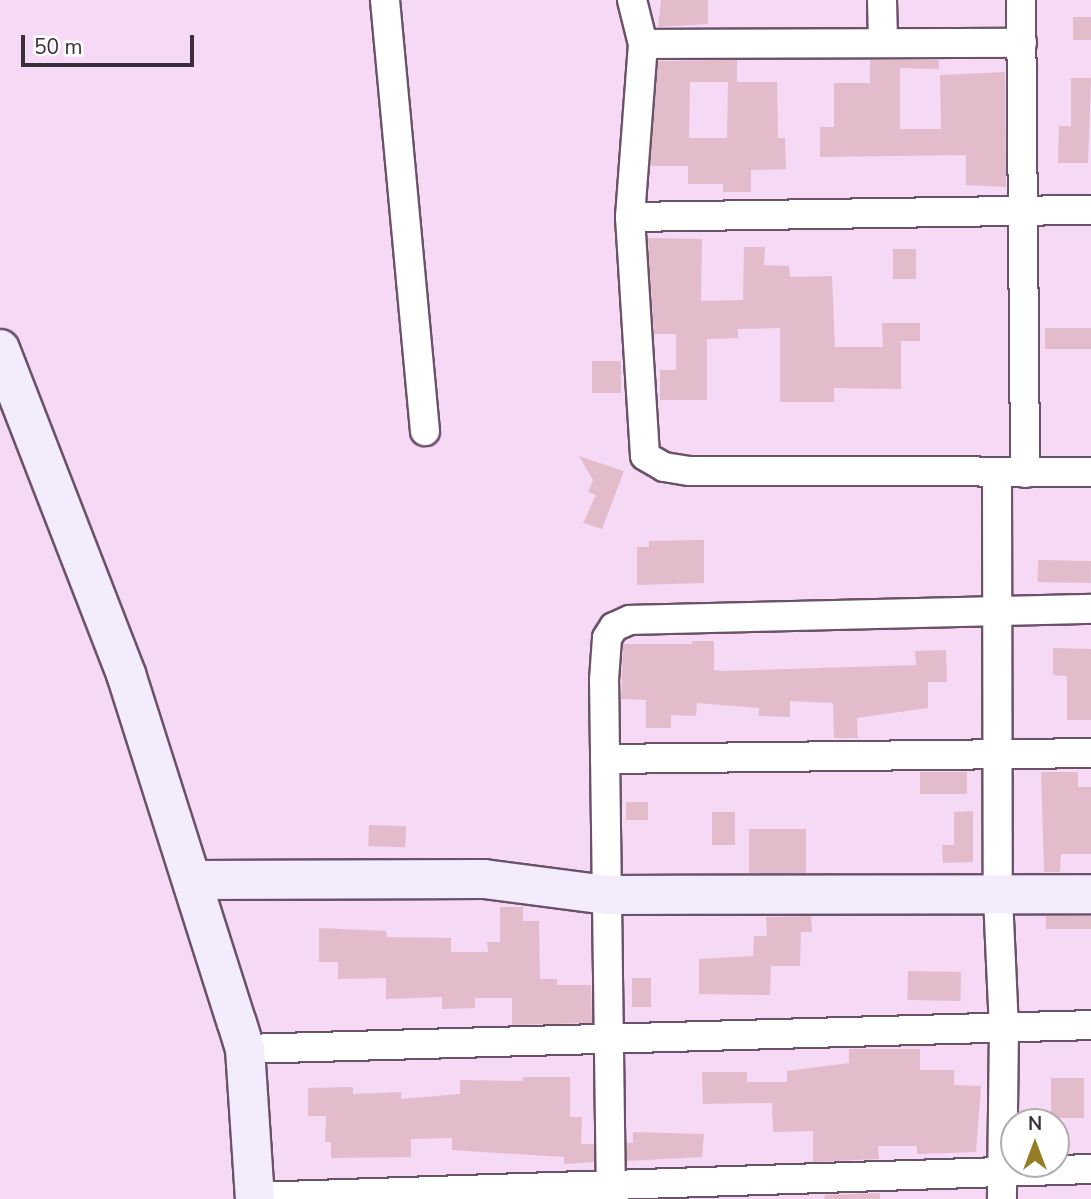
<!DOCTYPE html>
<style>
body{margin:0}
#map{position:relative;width:1091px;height:1199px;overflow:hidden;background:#f6d9f5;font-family:"Nunito Sans",sans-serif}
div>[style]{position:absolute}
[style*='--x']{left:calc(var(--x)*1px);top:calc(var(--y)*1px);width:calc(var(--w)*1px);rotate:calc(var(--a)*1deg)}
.building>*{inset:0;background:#e2bccb;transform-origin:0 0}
.roads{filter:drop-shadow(2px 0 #6a5269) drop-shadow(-2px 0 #6a5269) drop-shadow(0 2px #6a5269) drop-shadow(0 -2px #6a5269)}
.street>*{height:28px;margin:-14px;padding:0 14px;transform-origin:14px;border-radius:14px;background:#fff}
.secondary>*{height:38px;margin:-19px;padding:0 19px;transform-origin:19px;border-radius:19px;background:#f2ecfd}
span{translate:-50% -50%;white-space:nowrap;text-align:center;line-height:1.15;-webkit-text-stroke:6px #fff;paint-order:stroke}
.north{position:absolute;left:1000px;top:1108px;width:70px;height:70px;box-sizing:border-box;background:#fff;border:2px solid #b0acb0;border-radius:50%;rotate:0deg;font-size:19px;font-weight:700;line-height:28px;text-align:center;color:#3a2f3a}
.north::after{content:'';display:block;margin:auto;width:24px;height:32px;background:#957d25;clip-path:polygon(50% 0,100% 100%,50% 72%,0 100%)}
.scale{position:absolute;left:21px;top:35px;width:173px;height:32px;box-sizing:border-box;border:4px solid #3a2f3a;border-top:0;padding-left:9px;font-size:21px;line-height:24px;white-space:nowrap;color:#3a2f3a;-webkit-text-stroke:5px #fff;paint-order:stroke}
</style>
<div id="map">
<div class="building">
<i style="clip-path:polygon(661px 0,708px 0,708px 24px,658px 27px)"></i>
<i style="left:1073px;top:17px;width:18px;height:23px"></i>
<i style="clip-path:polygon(evenodd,737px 60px,737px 82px,777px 82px,778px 138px,785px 138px,786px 169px,751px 170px,751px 192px,723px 192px,723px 184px,688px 184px,688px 166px,650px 166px,658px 61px,737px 60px,690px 82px,728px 82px,727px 138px,689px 138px,690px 82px)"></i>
<i style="clip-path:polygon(870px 60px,939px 60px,939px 69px,900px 68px,900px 129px,941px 129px,940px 75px,1005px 72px,1006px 187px,966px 185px,966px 155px,820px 157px,820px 127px,834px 127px,834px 83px,870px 83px)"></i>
<i style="clip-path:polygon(1071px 78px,1091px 78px,1088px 163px,1058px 163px,1059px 126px,1071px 126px)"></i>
<i style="clip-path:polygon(648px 238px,702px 239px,701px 301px,743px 300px,744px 247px,765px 247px,764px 265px,789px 266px,790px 277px,832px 276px,835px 347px,883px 347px,882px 323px,920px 323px,920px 341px,901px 341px,901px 389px,834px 388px,834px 402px,780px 402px,780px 328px,738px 329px,738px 338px,707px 339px,707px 400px,660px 400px,660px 370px,676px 370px,676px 334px,654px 334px)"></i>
<i style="left:893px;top:249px;width:23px;height:30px"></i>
<i style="left:1091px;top:328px;width:21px;height:46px;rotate:90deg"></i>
<i style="left:621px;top:361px;width:32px;height:29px;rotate:90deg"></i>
<i style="clip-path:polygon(579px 456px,624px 471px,602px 529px,583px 523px,596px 495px,588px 492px,593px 480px)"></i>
<i style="clip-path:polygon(704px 540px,704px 583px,637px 585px,637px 547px,649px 547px,649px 541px)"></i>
<i style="left:1038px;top:560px;width:53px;height:22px;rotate:1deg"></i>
<i style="clip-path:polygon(692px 641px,714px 641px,714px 670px,722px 671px,916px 665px,915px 651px,946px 650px,947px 682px,928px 682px,928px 708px,857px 718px,858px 738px,834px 738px,833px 703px,790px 701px,790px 717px,759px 716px,759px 708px,697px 703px,696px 716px,671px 715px,671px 728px,646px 728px,646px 700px,621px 699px,623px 644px,692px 644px)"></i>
<i style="clip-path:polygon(1053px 648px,1091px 649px,1091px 720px,1067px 720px,1067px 676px,1053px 675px)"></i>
<i style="left:967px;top:772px;width:22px;height:47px;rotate:90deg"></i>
<i style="clip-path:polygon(1041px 772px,1078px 772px,1078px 787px,1091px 787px,1091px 854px,1061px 854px,1060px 872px,1044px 872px)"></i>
<i style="left:626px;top:802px;width:22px;height:18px"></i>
<i style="clip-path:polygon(973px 811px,973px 862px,943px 863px,942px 845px,954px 845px,954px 812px)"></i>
<i style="left:712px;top:812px;width:23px;height:33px"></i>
<i style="left:369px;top:825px;width:37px;height:21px;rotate:2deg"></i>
<i style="left:749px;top:829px;width:57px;height:44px"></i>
<i style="clip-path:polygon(500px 907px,523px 907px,523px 921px,539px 921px,540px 979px,557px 979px,557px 985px,591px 985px,592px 1023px,512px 1025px,512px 998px,475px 998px,475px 1008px,442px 1009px,442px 997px,386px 999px,386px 978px,338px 979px,338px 962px,319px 962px,319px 928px,386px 931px,387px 937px,451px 938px,451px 952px,488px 952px,487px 942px,500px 942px)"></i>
<i style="clip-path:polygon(811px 916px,812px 932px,801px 932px,800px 966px,771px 966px,770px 995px,699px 994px,699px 959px,753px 956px,754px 936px,767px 936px,766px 917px)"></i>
<i style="left:1046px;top:916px;width:45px;height:13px"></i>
<i style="left:908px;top:971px;width:53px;height:29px;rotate:1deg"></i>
<i style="left:632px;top:978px;width:19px;height:29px"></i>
<i style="clip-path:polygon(849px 1049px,920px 1049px,920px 1070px,954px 1070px,954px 1085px,981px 1086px,976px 1152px,917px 1154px,917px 1146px,878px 1146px,879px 1159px,813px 1162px,813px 1131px,773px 1132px,772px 1103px,703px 1104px,702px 1072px,747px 1072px,747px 1082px,787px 1082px,787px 1071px,849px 1063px)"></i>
<i style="clip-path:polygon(523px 1077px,570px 1077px,570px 1117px,582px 1117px,581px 1144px,594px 1144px,594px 1162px,564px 1164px,564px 1157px,452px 1150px,452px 1138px,411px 1139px,411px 1157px,331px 1158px,331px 1142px,325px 1142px,326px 1116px,308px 1116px,308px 1088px,353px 1087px,353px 1094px,401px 1092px,401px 1099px,460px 1094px,460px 1080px,523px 1081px)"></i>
<i style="left:1051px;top:1078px;width:33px;height:40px"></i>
<i style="clip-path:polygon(633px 1132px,704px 1134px,702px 1157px,627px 1161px,627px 1143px,633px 1143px)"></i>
<i style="clip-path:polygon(880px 1193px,880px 1199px,824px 1199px,825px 1195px)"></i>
</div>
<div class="roads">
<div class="street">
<i style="--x:385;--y:0;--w:433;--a:84.7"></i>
<i style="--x:632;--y:0;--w:45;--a:76"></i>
<i style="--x:643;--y:44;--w:173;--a:94.3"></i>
<i style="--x:630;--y:217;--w:239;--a:86.4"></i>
<i style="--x:645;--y:456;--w:22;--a:30"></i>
<i style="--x:664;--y:467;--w:26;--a:9"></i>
<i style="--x:690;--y:471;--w:401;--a:0.1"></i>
<i style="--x:882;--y:0;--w:42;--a:88.6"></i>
<i style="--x:1021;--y:0;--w:473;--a:89.5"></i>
<i style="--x:643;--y:44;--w:379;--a:-0.2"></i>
<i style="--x:630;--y:217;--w:461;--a:-0.9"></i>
<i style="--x:997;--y:473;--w:424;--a:89.9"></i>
<i style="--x:998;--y:897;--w:131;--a:87.4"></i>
<i style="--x:1004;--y:1028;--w:171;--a:90.7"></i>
<i style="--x:605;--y:759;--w:486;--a:-0.7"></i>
<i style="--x:245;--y:1049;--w:846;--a:-1.62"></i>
<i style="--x:255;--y:1197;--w:836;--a:-1.92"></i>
<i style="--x:611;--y:1199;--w:519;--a:-90.77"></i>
<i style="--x:604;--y:680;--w:42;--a:-85.9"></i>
<i style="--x:607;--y:638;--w:13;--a:-58"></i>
<i style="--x:614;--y:627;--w:17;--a:-24"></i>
<i style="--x:630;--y:620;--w:461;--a:-1.4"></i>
</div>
<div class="secondary">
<i style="--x:0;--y:349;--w:349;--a:68.8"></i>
<i style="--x:126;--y:674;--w:366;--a:72.4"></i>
<i style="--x:237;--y:1023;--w:27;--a:73"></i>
<i style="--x:245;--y:1049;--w:150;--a:86.2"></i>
<i style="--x:193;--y:880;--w:291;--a:-0.2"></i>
<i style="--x:484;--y:879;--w:124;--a:7.4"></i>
<i style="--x:607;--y:895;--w:484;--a:-0.1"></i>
</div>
</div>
<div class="north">N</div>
<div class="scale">50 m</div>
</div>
